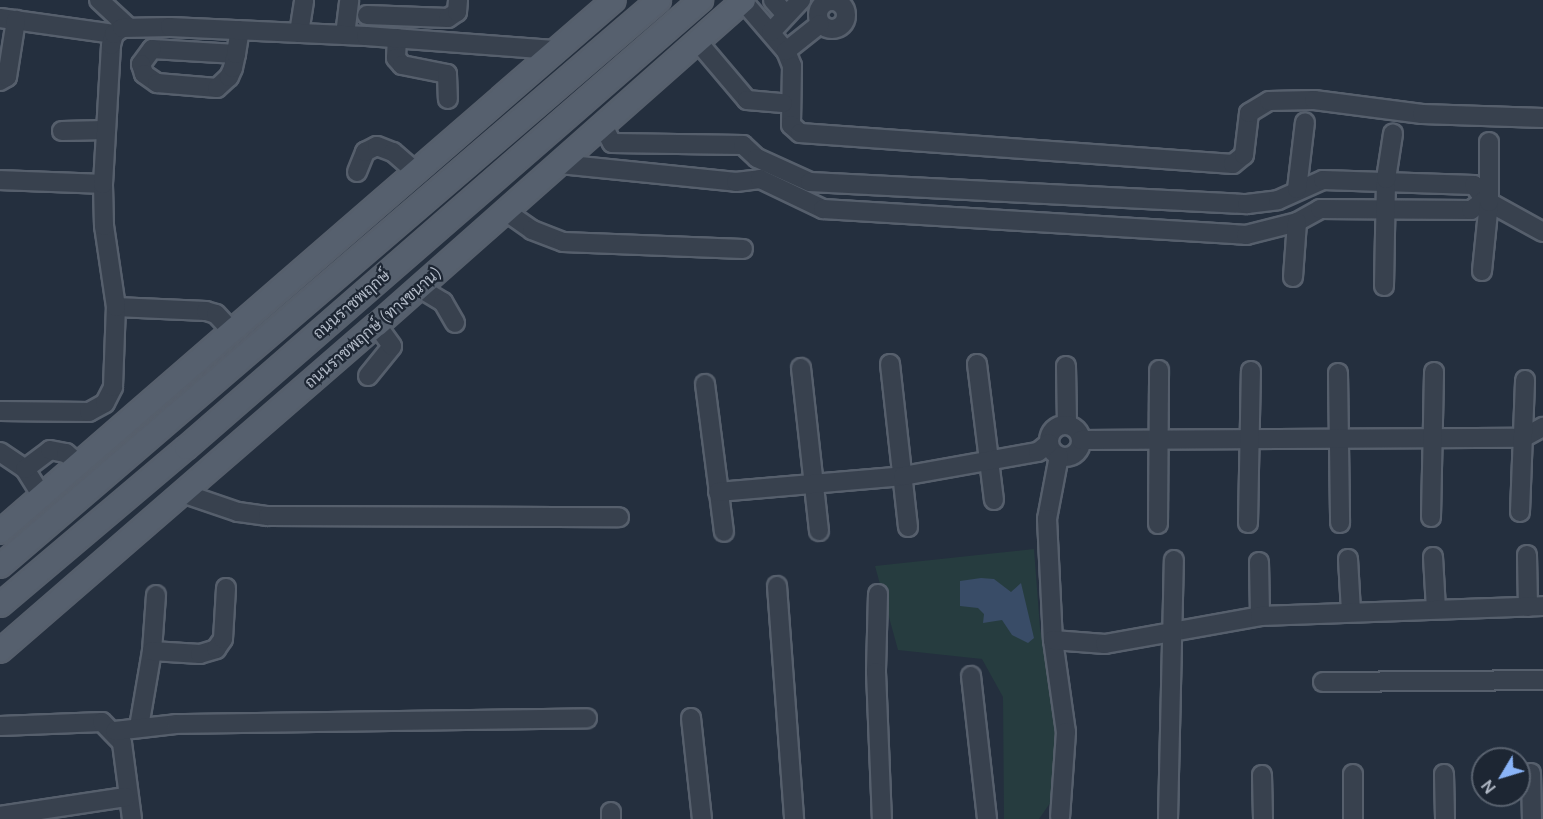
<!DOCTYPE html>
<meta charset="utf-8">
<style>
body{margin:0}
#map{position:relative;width:1543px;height:819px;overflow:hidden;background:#242f3e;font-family:Manrope,Sarabun,sans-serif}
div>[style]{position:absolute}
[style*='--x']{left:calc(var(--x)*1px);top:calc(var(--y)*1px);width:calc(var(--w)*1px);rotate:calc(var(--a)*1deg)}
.green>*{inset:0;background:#263c3f}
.water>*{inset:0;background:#394c67}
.roads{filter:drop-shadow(2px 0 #565f6c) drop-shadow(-2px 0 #565f6c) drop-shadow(0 2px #565f6c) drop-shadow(0 -2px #565f6c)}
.minor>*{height:18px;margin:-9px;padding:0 9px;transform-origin:9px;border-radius:9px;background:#38414e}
.minor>.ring{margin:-9px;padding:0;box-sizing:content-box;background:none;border:18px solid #38414e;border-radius:50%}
.major>*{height:22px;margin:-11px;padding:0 11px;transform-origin:11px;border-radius:11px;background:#56606e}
span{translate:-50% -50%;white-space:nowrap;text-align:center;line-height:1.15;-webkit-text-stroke:4.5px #1d2633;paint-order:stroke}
.street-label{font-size:16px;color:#b4bcc9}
.north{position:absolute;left:1471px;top:747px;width:60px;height:60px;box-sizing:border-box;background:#1d2633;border:2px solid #59626f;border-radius:50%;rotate:232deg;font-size:16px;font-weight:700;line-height:24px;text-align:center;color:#b4bcc9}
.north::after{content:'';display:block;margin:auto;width:21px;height:27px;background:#8ab4f8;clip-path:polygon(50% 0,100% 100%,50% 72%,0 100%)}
</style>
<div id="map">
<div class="green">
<i style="clip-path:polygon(1034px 549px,1040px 628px,1055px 709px,1060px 765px,1057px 793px,1039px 819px,1004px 819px,1003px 697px,982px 659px,898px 650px,875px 566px)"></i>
</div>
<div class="water">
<i style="clip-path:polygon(981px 578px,994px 579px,1011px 592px,1021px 583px,1034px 638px,1028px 643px,1012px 635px,1002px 620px,983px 623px,984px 614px,978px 608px,960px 606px,960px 581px)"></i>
</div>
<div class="roads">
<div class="minor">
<i style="--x:99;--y:0;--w:38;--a:43"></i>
<i style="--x:773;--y:0;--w:20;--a:49"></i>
<i class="ring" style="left:818px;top:1px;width:10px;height:10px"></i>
<i style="--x:743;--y:1;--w:66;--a:49.3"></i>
<i style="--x:786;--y:51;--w:16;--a:68"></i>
<i style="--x:792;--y:66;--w:59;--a:91"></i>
<i style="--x:791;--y:125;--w:12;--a:42"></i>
<i style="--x:800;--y:133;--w:434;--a:4.1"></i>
<i style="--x:1233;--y:164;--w:14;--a:-39"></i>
<i style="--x:1244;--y:155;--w:42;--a:-83.2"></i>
<i style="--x:1249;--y:113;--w:23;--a:-31"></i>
<i style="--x:1269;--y:101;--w:45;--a:-1.3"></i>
<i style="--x:1314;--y:100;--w:109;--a:7.4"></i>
<i style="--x:1422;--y:114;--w:121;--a:1.9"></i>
<i style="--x:367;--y:15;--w:81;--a:2.1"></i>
<i style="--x:448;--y:18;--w:11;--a:-34"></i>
<i style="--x:457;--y:12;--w:12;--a:-85"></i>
<i style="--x:0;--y:18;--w:115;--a:8"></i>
<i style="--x:771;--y:32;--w:44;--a:-46.8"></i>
<i style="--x:299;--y:33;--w:33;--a:-81"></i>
<i style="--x:345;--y:35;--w:35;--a:-83"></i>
<i style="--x:397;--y:38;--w:20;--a:93"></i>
<i style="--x:396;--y:58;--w:9;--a:49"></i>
<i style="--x:402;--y:65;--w:46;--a:11.3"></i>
<i style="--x:447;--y:74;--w:25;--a:88"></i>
<i style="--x:698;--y:42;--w:76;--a:49.8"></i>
<i style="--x:747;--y:100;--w:36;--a:5"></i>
<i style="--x:786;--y:51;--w:43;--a:-38.5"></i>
<i style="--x:236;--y:54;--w:84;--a:-176.6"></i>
<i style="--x:152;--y:49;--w:19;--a:126"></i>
<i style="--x:141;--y:64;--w:10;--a:73"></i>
<i style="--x:144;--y:74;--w:16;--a:35"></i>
<i style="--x:157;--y:83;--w:60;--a:4.8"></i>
<i style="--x:217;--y:88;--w:16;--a:-43"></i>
<i style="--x:229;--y:77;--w:10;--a:-66"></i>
<i style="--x:233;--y:68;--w:14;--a:-78"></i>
<i style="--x:236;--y:54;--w:24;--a:-81"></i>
<i style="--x:0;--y:81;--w:8;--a:-30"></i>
<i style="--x:7;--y:77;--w:58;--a:-81"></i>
<i style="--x:603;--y:126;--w:19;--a:62"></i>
<i style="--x:612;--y:143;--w:131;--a:0.9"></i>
<i style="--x:743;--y:145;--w:19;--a:43"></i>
<i style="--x:757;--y:158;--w:58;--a:24.4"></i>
<i style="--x:810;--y:182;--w:438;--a:2.9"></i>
<i style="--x:1247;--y:204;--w:31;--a:-7"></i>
<i style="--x:1278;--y:200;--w:49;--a:-24"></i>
<i style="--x:1323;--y:180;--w:151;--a:1.9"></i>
<i style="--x:1474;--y:185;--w:19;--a:54"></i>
<i style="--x:1485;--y:200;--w:66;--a:28.9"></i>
<i style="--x:62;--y:131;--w:44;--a:-1.3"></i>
<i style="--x:560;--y:164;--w:177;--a:5.8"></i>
<i style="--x:736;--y:182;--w:24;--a:-7"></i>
<i style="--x:760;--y:179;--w:70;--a:25.5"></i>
<i style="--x:823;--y:209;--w:424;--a:3.5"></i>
<i style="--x:1246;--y:235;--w:53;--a:-14.3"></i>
<i style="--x:1297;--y:222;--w:26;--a:-29"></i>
<i style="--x:1320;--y:209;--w:151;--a:0.4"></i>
<i style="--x:1471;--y:210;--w:17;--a:-36"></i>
<i style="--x:357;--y:172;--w:22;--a:-68"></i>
<i style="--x:365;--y:152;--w:13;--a:-27"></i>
<i style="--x:377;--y:146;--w:17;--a:21"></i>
<i style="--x:393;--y:152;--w:29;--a:41"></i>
<i style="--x:0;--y:180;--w:103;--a:2.2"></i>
<i style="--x:1297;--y:189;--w:67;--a:-83.2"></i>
<i style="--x:505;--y:211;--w:33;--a:35"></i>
<i style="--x:532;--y:230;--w:33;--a:21"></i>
<i style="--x:563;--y:242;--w:180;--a:2.2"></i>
<i style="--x:1482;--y:271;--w:69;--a:-84.2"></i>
<i style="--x:1489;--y:202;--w:60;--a:-90"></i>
<i style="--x:1293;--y:277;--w:55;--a:-85.8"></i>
<i style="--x:1384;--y:286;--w:107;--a:-88.9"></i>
<i style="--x:1386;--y:179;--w:46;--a:-81.2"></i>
<i style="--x:418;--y:287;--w:29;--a:31"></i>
<i style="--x:443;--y:302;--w:24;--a:60"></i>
<i style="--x:116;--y:307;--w:90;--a:2.5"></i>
<i style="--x:206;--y:311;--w:10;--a:17"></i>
<i style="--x:216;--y:314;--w:23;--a:47"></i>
<i style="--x:890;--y:364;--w:164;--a:83.7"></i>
<i style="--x:977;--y:364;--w:137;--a:82.9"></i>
<i style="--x:1066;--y:366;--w:59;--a:89"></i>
<i style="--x:801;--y:368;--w:164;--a:83.7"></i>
<i style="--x:1338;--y:373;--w:150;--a:89.2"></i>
<i style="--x:368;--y:376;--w:38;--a:-51"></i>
<i style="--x:392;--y:346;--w:26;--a:-126"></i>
<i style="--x:705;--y:384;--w:149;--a:82.7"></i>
<i style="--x:0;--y:411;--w:89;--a:0.6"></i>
<i style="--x:89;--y:412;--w:18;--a:-29"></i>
<i style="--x:105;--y:403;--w:18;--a:-63"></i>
<i style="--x:113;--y:387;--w:80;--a:-87.9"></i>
<i style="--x:116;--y:307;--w:82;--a:-98.4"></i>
<i style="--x:104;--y:226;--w:42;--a:-91.4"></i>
<i style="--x:103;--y:184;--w:139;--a:-86.7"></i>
<i style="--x:111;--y:45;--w:11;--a:-75"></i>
<i style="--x:114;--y:34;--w:10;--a:-37"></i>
<i style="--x:122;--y:28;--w:48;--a:-1.2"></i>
<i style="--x:170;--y:27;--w:196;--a:2.6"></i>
<i style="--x:366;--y:36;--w:188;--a:4.3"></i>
<i class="ring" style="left:1049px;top:425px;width:14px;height:14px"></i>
<i style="--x:1081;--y:440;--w:442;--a:-0.3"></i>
<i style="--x:1523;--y:438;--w:23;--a:-29"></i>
<i style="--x:0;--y:452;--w:30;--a:34"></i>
<i style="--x:25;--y:469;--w:31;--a:58"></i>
<i style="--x:1059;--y:456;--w:64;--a:100.8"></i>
<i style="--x:1047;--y:519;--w:121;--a:87.2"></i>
<i style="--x:1053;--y:640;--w:93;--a:82"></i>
<i style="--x:1066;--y:732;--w:85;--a:94"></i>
<i style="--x:25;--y:469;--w:31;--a:-37"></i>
<i style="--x:50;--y:450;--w:16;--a:11"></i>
<i style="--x:66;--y:453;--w:15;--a:42"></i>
<i style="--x:718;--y:492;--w:186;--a:-4.9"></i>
<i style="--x:903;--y:476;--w:137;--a:-10.1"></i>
<i style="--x:1038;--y:452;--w:14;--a:-39"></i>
<i style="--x:182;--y:493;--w:59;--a:18.7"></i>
<i style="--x:238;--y:512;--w:30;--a:8"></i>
<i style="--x:268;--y:516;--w:351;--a:0.2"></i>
<i style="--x:1520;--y:512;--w:132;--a:-87.8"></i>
<i style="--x:1431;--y:517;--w:145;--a:-88.8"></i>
<i style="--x:1248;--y:523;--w:152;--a:-88.9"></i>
<i style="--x:1158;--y:524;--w:154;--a:-89.6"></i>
<i style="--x:1527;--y:555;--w:52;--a:88.9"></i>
<i style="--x:1433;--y:557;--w:52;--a:86.7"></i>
<i style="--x:1348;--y:559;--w:52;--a:86.7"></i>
<i style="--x:1259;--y:562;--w:54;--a:88.9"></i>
<i style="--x:777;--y:586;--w:234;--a:85.8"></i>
<i style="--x:878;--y:594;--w:78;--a:91.5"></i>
<i style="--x:876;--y:672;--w:147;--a:87.7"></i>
<i style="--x:1053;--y:640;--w:52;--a:4.4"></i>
<i style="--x:1105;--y:644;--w:158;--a:-10.2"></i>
<i style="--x:1260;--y:616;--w:283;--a:-2"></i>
<i style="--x:152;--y:651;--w:56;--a:-85.9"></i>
<i style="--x:971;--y:676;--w:144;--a:83.6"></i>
<i style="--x:1323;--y:682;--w:220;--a:-0.5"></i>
<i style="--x:691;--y:718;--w:102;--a:83.8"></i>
<i style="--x:0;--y:726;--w:102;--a:-2.2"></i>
<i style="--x:102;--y:722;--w:29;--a:46"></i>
<i style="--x:122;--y:743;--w:77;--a:82.5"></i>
<i style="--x:139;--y:727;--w:77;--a:-80.3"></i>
<i style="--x:152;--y:651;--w:48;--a:3.6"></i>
<i style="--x:200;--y:654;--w:17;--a:-17"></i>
<i style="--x:216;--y:649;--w:12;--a:-55"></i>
<i style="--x:223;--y:639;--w:51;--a:-86.6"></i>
<i style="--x:115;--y:731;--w:61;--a:-6.5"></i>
<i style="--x:176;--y:724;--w:411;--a:-0.8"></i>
<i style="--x:1531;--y:773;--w:46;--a:88.8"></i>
<i style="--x:1353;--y:774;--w:45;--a:90"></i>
<i style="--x:1444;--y:774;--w:45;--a:88.7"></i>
<i style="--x:1262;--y:775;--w:44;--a:88.7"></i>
<i style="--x:611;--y:812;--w:7;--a:90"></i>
<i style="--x:0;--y:816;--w:127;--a:-8.6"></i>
<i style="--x:1168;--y:819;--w:259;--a:-88.7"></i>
</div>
<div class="major">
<i style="--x:0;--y:532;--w:812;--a:-40.91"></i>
<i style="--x:0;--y:566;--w:869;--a:-40.66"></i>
<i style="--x:0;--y:605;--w:243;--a:-40.2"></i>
<i style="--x:186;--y:448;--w:683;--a:-41.02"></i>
<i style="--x:0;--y:651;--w:498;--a:-40.9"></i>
<i style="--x:377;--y:325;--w:490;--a:-41.5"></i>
</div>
</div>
<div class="street-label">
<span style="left:351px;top:304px;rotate:-41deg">ถนนราชพฤกษ์</span>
<span style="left:373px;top:327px;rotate:-41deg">ถนนราชพฤกษ์ (ทางขนาน)</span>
</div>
<div class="north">N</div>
</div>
